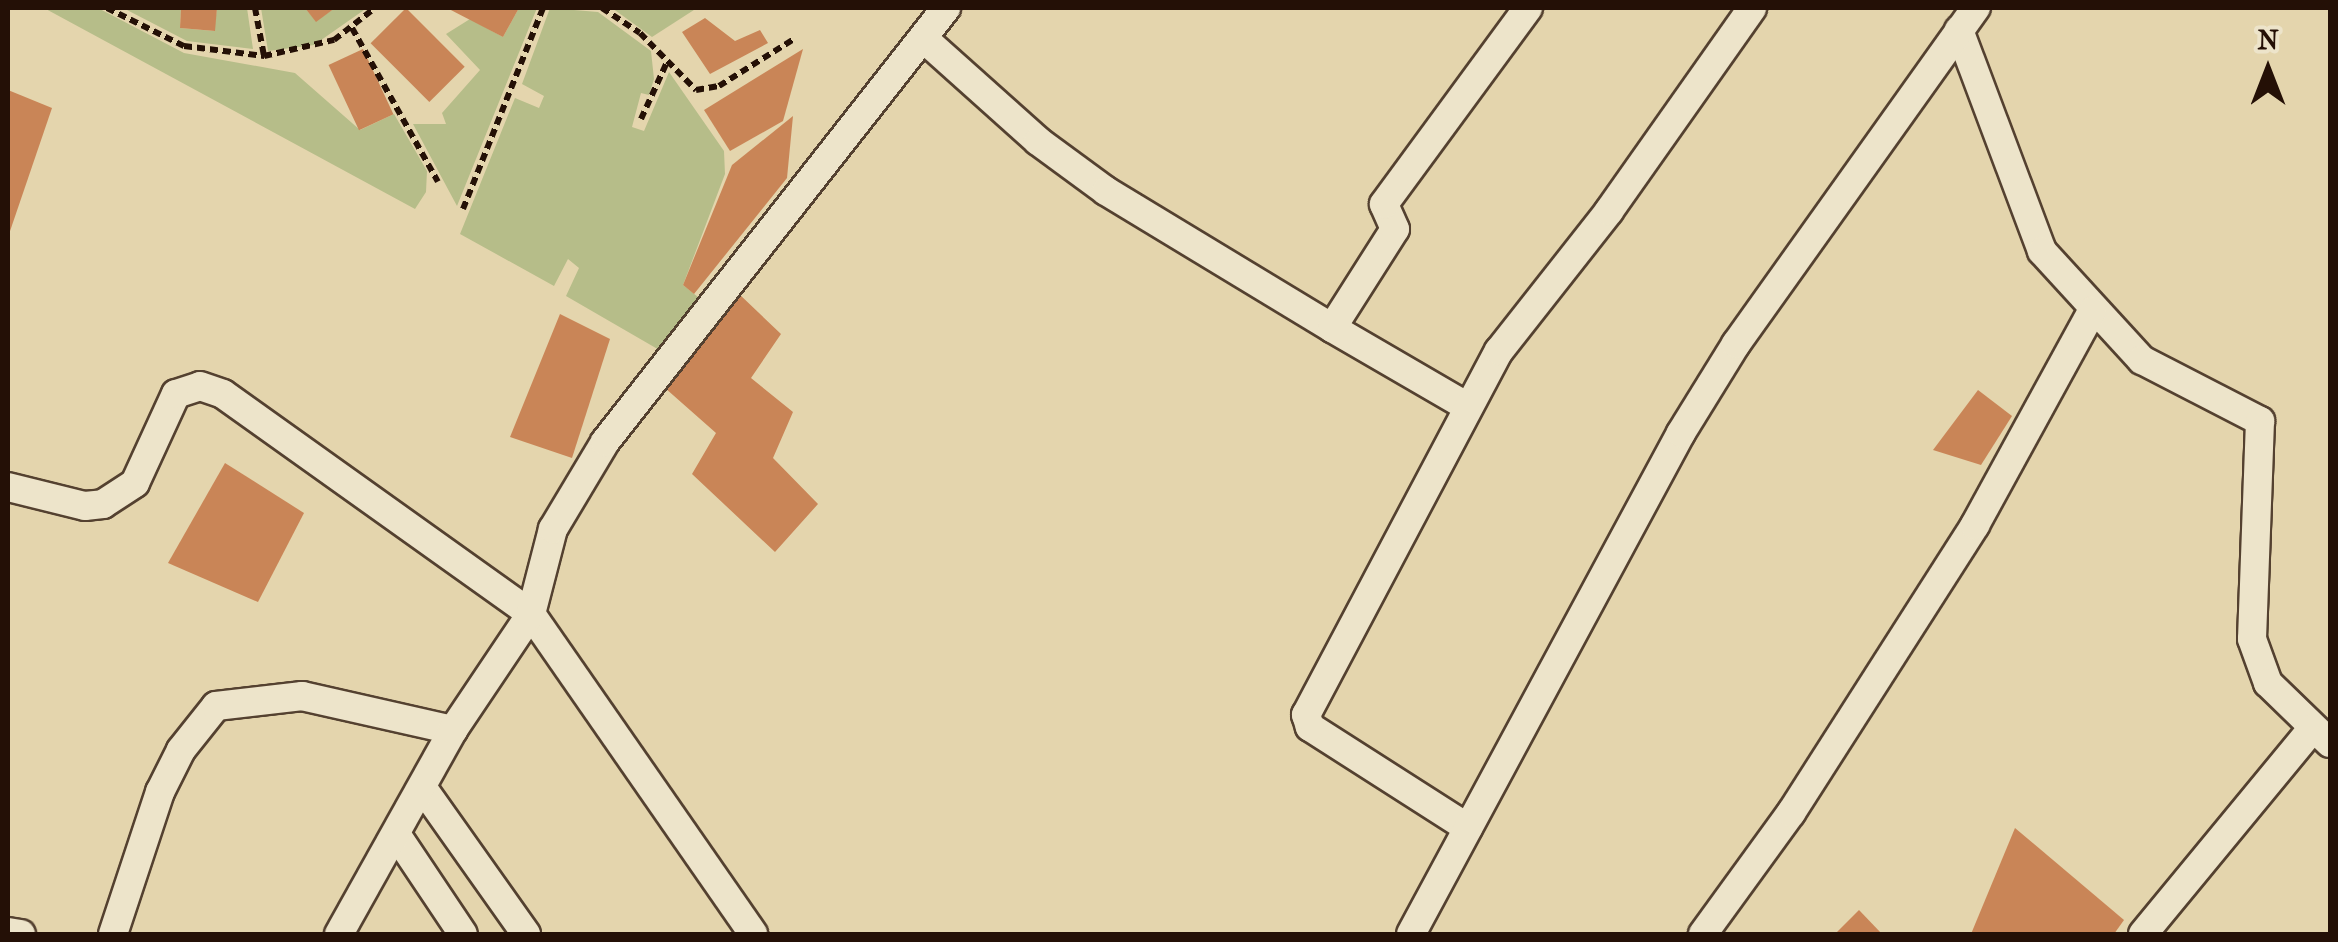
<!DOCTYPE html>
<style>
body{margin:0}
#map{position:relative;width:2338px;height:942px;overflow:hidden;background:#e4d5ad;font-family:"IM FELL French Canon",serif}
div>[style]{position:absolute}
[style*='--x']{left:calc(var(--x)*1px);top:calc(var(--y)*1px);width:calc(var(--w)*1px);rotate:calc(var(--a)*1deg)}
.green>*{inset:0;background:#b6bd89}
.building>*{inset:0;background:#c98557;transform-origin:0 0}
.path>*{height:6px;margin-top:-3px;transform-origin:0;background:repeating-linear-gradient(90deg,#241006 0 8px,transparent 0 13px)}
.roads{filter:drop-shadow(2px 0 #544130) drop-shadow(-2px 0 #544130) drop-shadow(0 2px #544130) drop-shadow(0 -2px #544130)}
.street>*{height:28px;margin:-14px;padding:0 14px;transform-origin:14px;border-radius:14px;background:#ede4ca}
span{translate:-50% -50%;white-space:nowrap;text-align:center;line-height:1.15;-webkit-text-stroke:8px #ede4ca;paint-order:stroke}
.frame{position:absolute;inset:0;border:10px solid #241006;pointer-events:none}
.north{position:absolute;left:2218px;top:20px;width:100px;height:100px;-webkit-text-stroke:8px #ede4ca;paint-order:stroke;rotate:0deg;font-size:28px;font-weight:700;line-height:40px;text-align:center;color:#241006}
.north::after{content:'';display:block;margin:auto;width:35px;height:45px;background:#241006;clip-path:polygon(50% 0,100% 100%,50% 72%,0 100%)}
</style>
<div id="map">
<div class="green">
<i style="clip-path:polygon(44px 8px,98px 8px,184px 53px,295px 73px,360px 130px,394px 114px,427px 171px,426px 192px,415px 209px)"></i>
<i style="clip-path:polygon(181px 8px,180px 28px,214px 31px,217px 8px,247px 8px,253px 49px,187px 41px,127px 10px)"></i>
<i style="clip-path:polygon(261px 8px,305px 8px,316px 21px,335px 8px,364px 10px,314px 45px,268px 51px)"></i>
<i style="clip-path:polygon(519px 8px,537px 8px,457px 206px,413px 124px,446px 124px,442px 113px,480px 70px,446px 34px,470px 19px,503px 37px)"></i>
<i style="clip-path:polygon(550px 8px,598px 12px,651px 51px,654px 79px,649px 95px,641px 93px,632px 127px,644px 131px,669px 72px,724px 151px,725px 174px,683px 285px,698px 297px,661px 351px,566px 296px,579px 268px,568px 259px,554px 286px,460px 234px,515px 98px,539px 108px,544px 96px,522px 84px)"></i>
<i style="clip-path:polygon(612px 8px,697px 8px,652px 37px)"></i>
</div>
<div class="building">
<i style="clip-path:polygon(181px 8px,217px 8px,215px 31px,180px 28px)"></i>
<i style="clip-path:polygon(305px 8px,335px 8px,316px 22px)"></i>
<i style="left:406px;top:8px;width:83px;height:50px;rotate:45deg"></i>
<i style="clip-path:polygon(447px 8px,519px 8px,503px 37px)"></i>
<i style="clip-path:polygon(705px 18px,735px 41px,760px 30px,768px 43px,710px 74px,682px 32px)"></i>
<i style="left:363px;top:49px;width:72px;height:38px;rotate:65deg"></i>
<i style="clip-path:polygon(803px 49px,783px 121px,730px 151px,704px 110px)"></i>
<i style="clip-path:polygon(8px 90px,52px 108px,8px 237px)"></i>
<i style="clip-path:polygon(793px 116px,787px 178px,694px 294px,683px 285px,732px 165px)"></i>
<i style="clip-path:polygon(738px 293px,781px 334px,751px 378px,793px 412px,773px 458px,818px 504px,775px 552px,692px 474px,716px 433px,665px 388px)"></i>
<i style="clip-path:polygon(560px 314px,610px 339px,572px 458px,510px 437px)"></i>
<i style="clip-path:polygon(1978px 390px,2012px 416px,1981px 465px,1933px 450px)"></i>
<i style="clip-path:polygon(225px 463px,304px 513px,258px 602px,168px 563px)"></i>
<i style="clip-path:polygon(2015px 828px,2124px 920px,2114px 934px,1971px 934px)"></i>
<i style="clip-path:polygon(1859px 910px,1882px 934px,1835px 934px)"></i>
</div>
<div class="path">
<i style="--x:107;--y:8;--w:86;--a:26.3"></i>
<i style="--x:184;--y:46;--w:81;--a:7.1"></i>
<i style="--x:264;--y:56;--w:72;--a:-12.9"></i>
<i style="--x:334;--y:40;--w:52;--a:-38"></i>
<i style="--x:255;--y:8;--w:49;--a:79.4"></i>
<i style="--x:602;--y:8;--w:45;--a:33.3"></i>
<i style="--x:640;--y:33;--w:80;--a:45.5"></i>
<i style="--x:696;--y:90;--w:23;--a:-10"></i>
<i style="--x:719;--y:86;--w:89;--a:-32.1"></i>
<i style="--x:352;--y:28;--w:176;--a:60.8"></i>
<i style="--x:641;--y:119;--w:63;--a:-65.5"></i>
<i style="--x:463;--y:209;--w:216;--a:-68.3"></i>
</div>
<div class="roads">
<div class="street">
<i style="--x:1959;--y:30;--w:236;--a:69.4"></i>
<i style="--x:2042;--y:251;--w:148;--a:47.5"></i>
<i style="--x:2142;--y:360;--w:133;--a:27.3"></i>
<i style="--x:2260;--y:421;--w:218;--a:92.1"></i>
<i style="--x:2252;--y:639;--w:47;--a:70"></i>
<i style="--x:2268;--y:683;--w:86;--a:44.1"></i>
<i style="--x:923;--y:38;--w:154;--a:41.8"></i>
<i style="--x:1038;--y:141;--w:84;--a:36.3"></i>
<i style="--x:1106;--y:191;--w:264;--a:31.2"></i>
<i style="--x:1468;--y:407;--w:157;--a:-149.8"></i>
<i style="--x:1332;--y:328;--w:117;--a:-57.5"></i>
<i style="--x:1395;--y:229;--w:27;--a:-114"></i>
<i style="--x:1384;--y:204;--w:243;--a:-53.7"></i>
<i style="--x:8;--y:487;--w:79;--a:13.9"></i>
<i style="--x:85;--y:506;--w:18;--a:-6"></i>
<i style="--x:103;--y:504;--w:38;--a:-33"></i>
<i style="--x:135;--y:483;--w:98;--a:-65.3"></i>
<i style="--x:176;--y:394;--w:25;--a:-18"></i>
<i style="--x:200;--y:386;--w:24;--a:19"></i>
<i style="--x:223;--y:394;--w:379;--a:35.5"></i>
<i style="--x:531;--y:614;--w:389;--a:55.2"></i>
<i style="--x:422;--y:787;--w:180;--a:54.7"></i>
<i style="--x:1468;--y:828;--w:188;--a:-147.4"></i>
<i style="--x:1310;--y:727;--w:13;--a:-108"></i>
<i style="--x:1306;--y:715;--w:412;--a:-62.1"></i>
<i style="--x:1499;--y:351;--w:178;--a:-51.8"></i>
<i style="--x:1609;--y:211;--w:248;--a:-54.8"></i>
<i style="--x:396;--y:834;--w:120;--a:56.2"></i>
<i style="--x:8;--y:932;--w:13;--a:9"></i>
<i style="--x:113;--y:934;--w:150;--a:-71.7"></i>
<i style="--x:160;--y:792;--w:47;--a:-63.4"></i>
<i style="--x:181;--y:750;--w:56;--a:-51.5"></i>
<i style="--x:216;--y:706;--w:87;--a:-6.6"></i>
<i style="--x:302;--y:696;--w:155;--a:12.7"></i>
<i style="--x:339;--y:934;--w:234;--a:-60.8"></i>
<i style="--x:453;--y:730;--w:140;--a:-56.1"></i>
<i style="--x:531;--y:614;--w:88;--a:-75.5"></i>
<i style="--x:553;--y:529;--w:101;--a:-59.1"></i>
<i style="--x:605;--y:442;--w:552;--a:-51.84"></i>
<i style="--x:1411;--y:934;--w:569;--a:-61.68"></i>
<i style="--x:1681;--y:433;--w:105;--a:-58.3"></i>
<i style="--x:1736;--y:344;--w:413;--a:-54.5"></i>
<i style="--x:1703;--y:934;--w:150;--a:-54"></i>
<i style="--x:1791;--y:813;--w:342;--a:-57.4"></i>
<i style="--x:1975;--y:525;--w:244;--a:-61.3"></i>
<i style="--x:2143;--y:934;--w:267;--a:-50.5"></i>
</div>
</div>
<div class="frame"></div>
<div class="north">N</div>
</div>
